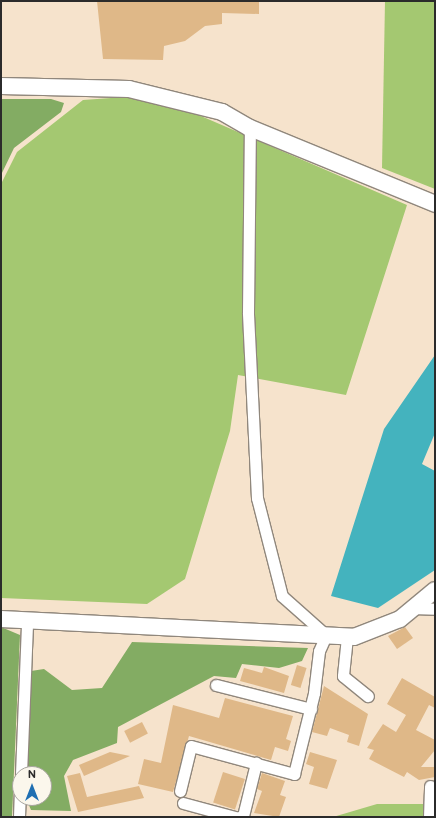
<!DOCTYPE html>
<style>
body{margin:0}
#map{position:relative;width:436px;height:818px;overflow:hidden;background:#f6e3cc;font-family:"Balsamiq Sans",sans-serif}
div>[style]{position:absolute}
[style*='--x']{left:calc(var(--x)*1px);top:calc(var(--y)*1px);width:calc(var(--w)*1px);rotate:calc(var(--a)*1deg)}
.green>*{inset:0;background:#a4c871}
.forest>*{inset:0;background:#83ac63}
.water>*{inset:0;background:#44b3be}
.building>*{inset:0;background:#dfb888;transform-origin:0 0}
.roads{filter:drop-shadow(1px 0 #90877c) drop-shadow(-1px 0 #90877c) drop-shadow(0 1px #90877c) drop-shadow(0 -1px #90877c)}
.street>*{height:11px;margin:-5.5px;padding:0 5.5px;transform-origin:5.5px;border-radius:5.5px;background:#fff}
.secondary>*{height:16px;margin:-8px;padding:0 8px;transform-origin:8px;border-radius:8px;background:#fff}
span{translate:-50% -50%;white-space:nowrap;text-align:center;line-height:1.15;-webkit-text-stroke:4px #fbf7ec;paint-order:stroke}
.frame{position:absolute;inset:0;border:2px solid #2b2b2b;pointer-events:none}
.north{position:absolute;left:12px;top:766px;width:40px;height:40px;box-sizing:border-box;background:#fbf7ec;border:1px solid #a8a59f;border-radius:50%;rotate:0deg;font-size:11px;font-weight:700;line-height:16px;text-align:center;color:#2b2b2b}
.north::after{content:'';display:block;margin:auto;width:14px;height:18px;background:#1f6fb2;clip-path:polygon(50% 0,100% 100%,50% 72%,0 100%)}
</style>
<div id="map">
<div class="green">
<i style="clip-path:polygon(385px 1px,435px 1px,435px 189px,382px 168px)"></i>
<i style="clip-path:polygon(125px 97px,194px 113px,407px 205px,346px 395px,238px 375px,230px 431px,185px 579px,147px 604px,1px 598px,1px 184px,17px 152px,83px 100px)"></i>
<i style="clip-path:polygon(377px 804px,425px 804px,425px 817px,333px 817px)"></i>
</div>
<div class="forest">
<i style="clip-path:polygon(1px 99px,51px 99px,64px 103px,61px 112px,14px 148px,1px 175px)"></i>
<i style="clip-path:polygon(1px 627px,20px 635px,12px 817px,1px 817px)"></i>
<i style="clip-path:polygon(132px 642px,308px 648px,302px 661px,279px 668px,242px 664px,236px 678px,214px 676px,118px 727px,117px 743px,73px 760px,64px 776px,71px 811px,31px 810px,26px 798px,44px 798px,44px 774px,27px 774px,31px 671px,44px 669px,72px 690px,102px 688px)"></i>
</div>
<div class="water">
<i style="clip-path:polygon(435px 355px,435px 433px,422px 464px,435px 471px,435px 570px,378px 608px,331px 596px,384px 429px)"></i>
</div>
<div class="building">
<i style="clip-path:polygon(97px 1px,259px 1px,259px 14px,222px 13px,222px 24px,205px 26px,185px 41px,164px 46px,163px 60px,103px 59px)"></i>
<i style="clip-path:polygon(405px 627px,413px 638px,397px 649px,388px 636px)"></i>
<i style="left:297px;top:665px;width:10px;height:21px;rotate:17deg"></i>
<i style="clip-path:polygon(264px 667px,289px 676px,284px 693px,240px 681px,244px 668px,262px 673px)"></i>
<i style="clip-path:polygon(402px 678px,435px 697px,435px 708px,429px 705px,416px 730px,435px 740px,435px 750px,421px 767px,435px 767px,435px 777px,419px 780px,407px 772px,404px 777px,369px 759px,374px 750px,367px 748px,383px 724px,396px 732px,406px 715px,387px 704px)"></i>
<i style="clip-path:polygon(324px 686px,368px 714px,359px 746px,347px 742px,349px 735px,330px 728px,327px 736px,312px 732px)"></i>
<i style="clip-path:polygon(225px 698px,293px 716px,286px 739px,291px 741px,288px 751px,275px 747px,271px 760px,189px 736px,173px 792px,138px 784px,144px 759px,161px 763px,173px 705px,219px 718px)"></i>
<i style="left:142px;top:722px;width:13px;height:20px;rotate:63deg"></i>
<i style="clip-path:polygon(110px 752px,130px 756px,84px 776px,79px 765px)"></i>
<i style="clip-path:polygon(310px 752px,337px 760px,327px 789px,309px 784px,314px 767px,306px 764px)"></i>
<i style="left:223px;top:772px;width:23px;height:32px;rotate:18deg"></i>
<i style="clip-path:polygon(80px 773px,87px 797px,139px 786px,144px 798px,78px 812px,67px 776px)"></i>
<i style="clip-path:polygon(262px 773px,285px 781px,280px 795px,286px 797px,279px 817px,254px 813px,262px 791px,257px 789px)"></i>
</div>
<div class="roads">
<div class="street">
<i style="--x:412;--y:608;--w:23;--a:2"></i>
<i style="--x:347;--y:637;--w:39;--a:96"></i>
<i style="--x:343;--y:676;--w:32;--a:39"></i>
<i style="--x:216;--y:685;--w:98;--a:14.2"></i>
<i style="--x:21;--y:774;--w:152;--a:-87.7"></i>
<i style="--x:180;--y:791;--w:46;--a:-76.3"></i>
<i style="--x:191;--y:746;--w:107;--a:15.2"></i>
<i style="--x:294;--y:774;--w:83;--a:-76.1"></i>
<i style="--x:314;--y:693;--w:42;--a:-83.2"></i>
<i style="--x:319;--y:651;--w:17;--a:-66"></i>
<i style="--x:326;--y:635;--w:59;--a:-138.4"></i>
<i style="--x:282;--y:596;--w:101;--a:-104.3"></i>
<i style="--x:257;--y:498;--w:186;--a:-92.8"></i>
<i style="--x:248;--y:312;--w:184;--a:-89.4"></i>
<i style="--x:183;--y:803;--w:54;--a:15.1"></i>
<i style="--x:19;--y:817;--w:31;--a:-88"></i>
<i style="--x:239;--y:817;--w:4;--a:-14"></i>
<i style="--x:243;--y:816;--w:55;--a:-76.2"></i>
<i style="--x:429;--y:817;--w:31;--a:-88"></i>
</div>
<div class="secondary">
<i style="--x:1;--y:86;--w:128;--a:1.3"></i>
<i style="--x:129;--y:89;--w:96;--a:13.9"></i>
<i style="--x:222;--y:112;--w:32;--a:30"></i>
<i style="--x:250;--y:128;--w:200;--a:22.3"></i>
<i style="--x:1;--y:619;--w:353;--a:2.9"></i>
<i style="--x:354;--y:637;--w:49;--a:-21.4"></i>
<i style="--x:400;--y:619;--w:45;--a:-39.6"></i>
</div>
</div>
<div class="frame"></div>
<div class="north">N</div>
</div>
